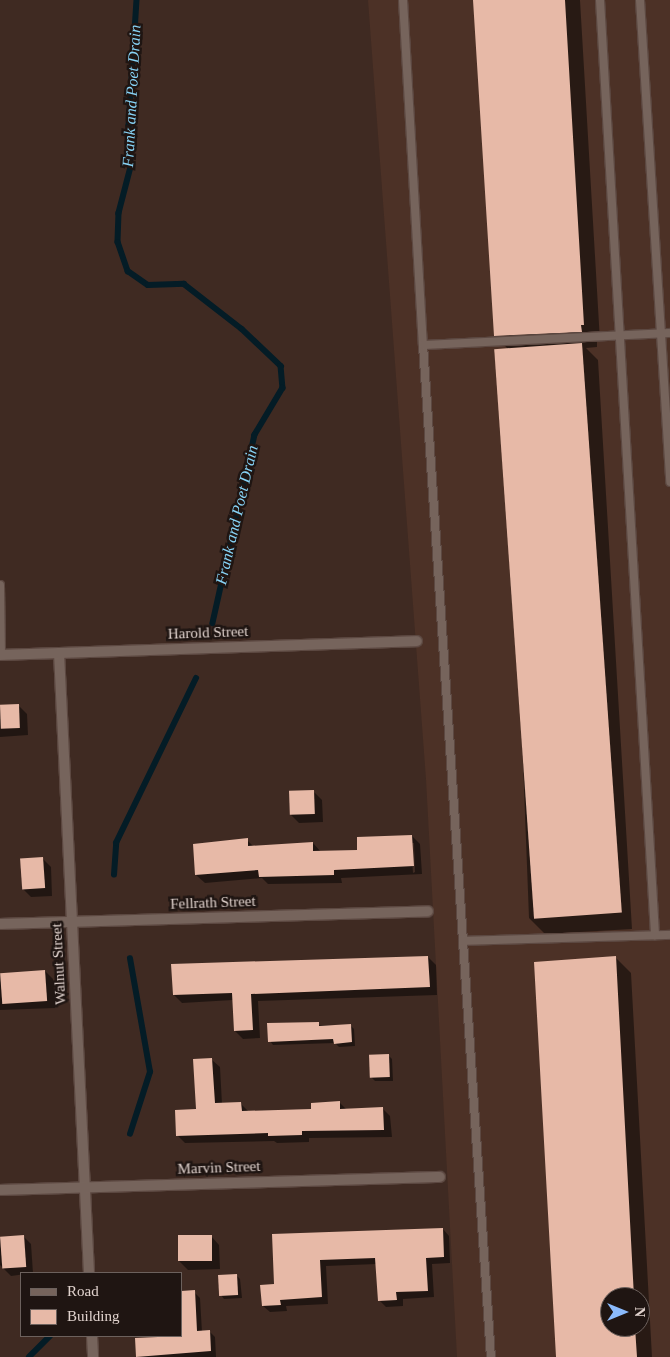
<!DOCTYPE html>
<style>
body{margin:0}
#map{position:relative;width:670px;height:1357px;overflow:hidden;background:#3f2a22;font-family:Georgia,serif}
div>[style]{position:absolute}
[style*='--x']{left:calc(var(--x)*1px);top:calc(var(--y)*1px);width:calc(var(--w)*1px);rotate:calc(var(--a)*1deg)}
.built>*{inset:0;background:#4c3126}
.shadow>*{inset:0;background:#0007}
.stream>*{height:5.5px;margin:-2.75px;padding:0 2.75px;transform-origin:2.75px;border-radius:2.75px;background:#041c26}
.building>*{inset:0;background:#e7b9a7;transform-origin:0 0}
.roads{filter:drop-shadow(1px 0 #5c4841) drop-shadow(-1px 0 #5c4841) drop-shadow(0 1px #5c4841) drop-shadow(0 -1px #5c4841)}
.lane>*{height:8px;margin:-4px;padding:0 4px;transform-origin:4px;border-radius:4px;background:#76645c}
.street>*{height:10px;margin:-5px;padding:0 5px;transform-origin:5px;border-radius:5px;background:#76645c}
span{translate:-50% -50%;white-space:nowrap;text-align:center;line-height:1.15;-webkit-text-stroke:5px #1f1512;paint-order:stroke}
.street-label{font-size:15px;color:#e0d2cd}
.water-label{font-size:16px;color:#87d3f6;font-style:italic}
.legend{position:absolute;left:20px;top:1272px;width:162px;height:65px;box-sizing:border-box;background:#1f1512;border:1px solid #6c615d;margin:0;padding:6px 9px;list-style:none;font-size:15px;color:#e0d2cd}
.legend li{display:flex;align-items:center;gap:10px;height:25px}
.legend b{width:25px;border:1px solid #6c615d}
.north{position:absolute;left:600px;top:1287px;width:50px;height:50px;box-sizing:border-box;background:#1f1512;border:1px solid #6c615d;border-radius:50%;rotate:90deg;font-size:14px;font-weight:700;line-height:20px;text-align:center;color:#e0d2cd}
.north::after{content:'';display:block;margin:auto;width:18px;height:22px;background:#8bbafc;clip-path:polygon(50% 0,100% 100%,50% 72%,0 100%)}
</style>
<div id="map">
<div class="built">
<i style="clip-path:polygon(evenodd,368px 0,670px 0,670px 1357px,457px 1357px,426px 779px,368px 0,610px 1297px,640px 1297px,640px 1327px,610px 1327px,610px 1297px)"></i>
</div>
<div class="shadow">
<i style="clip-path:polygon(474px 0,580px 0,600px 341px,597px 341px,597px 347px,586px 348px,598px 360px,632px 929px,545px 934px,529px 918px,507px 348px,495px 335px)"></i>
<i style="clip-path:polygon(19px 706px,27px 714px,28px 735px,0 737px,0 707px)"></i>
<i style="clip-path:polygon(313px 791px,322px 800px,323px 822px,299px 823px,291px 815px)"></i>
<i style="clip-path:polygon(evenodd,412px 836px,420px 844px,422px 874px,341px 878px,342px 883px,268px 884px,262px 878px,205px 883px,196px 875px,247px 840px,254px 847px,313px 843px,321px 852px,359px 851px,412px 836px,411px 843px,414px 843px,415px 872px,413px 873px,411px 843px)"></i>
<i style="clip-path:polygon(42px 858px,51px 867px,52px 896px,31px 897px,23px 889px)"></i>
<i style="clip-path:polygon(428px 957px,436px 965px,437px 995px,258px 1001px,260px 1038px,243px 1039px,235px 1031px,233px 1000px,182px 1003px,174px 995px)"></i>
<i style="clip-path:polygon(evenodd,615px 957px,631px 973px,652px 1357px,557px 1357px,615px 957px,610px 1297px,640px 1297px,640px 1327px,610px 1327px,610px 1297px)"></i>
<i style="clip-path:polygon(45px 971px,53px 979px,55px 1008px,0 1010px,0 974px)"></i>
<i style="clip-path:polygon(269px 1025px,350px 1025px,354px 1029px,355px 1046px,339px 1047px,335px 1043px,273px 1045px,270px 1041px)"></i>
<i style="clip-path:polygon(388px 1055px,392px 1059px,393px 1081px,375px 1081px,371px 1077px)"></i>
<i style="clip-path:polygon(212px 1060px,220px 1067px,222px 1104px,241px 1104px,249px 1112px,312px 1110px,340px 1103px,347px 1110px,382px 1108px,390px 1116px,392px 1137px,309px 1138px,309px 1142px,277px 1143px,274px 1141px,185px 1143px,177px 1135px,198px 1111px)"></i>
<i style="clip-path:polygon(443px 1229px,449px 1236px,450px 1263px,432px 1264px,434px 1297px,403px 1299px,403px 1306px,386px 1307px,379px 1300px,377px 1264px,326px 1266px,328px 1304px,286px 1306px,287px 1311px,270px 1312px,263px 1306px,275px 1285px,273px 1235px)"></i>
<i style="clip-path:polygon(211px 1236px,219px 1245px,220px 1269px,188px 1270px,179px 1261px)"></i>
<i style="clip-path:polygon(0 1237px,24px 1237px,31px 1244px,33px 1273px,11px 1276px,0 1265px)"></i>
<i style="clip-path:polygon(236px 1275px,240px 1279px,242px 1298px,224px 1299px,221px 1295px)"></i>
<i style="clip-path:polygon(194px 1292px,200px 1298px,202px 1332px,209px 1331px,215px 1337px,216px 1357px,137px 1357px,137px 1339px,181px 1336px)"></i>
</div>
<div class="stream">
<i style="--x:137;--y:0;--w:126;--a:93.6"></i>
<i style="--x:129;--y:126;--w:41;--a:87.2"></i>
<i style="--x:131;--y:167;--w:48;--a:104.6"></i>
<i style="--x:119;--y:213;--w:29;--a:92"></i>
<i style="--x:118;--y:242;--w:31;--a:71"></i>
<i style="--x:128;--y:271;--w:24;--a:35"></i>
<i style="--x:148;--y:285;--w:36;--a:-2"></i>
<i style="--x:184;--y:284;--w:73;--a:37.8"></i>
<i style="--x:242;--y:329;--w:54;--a:43.5"></i>
<i style="--x:281;--y:366;--w:22;--a:85"></i>
<i style="--x:283;--y:388;--w:55;--a:120.8"></i>
<i style="--x:255;--y:435;--w:193;--a:102.6"></i>
<i style="--x:114;--y:875;--w:32;--a:-86"></i>
<i style="--x:116;--y:843;--w:183;--a:-64.1"></i>
<i style="--x:130;--y:1134;--w:65;--a:-72.1"></i>
<i style="--x:150;--y:1072;--w:115;--a:-100"></i>
<i style="--x:29;--y:1357;--w:30;--a:-45"></i>
</div>
<div class="building">
<i style="clip-path:polygon(473px 0,565px 0,584px 325px,581px 325px,582px 332px,494px 336px)"></i>
<i style="left:582px;top:343px;width:571px;height:88px;rotate:86deg"></i>
<i style="left:19px;top:704px;width:24px;height:19px;rotate:88deg"></i>
<i style="left:314px;top:790px;width:24px;height:25px;rotate:88deg"></i>
<i style="clip-path:polygon(412px 835px,414px 866px,334px 870px,334px 875px,259px 877px,258px 870px,195px 875px,193px 844px,248px 838px,248px 846px,313px 842px,313px 851px,357px 850px,357px 837px)"></i>
<i style="left:43px;top:857px;width:31px;height:23px;rotate:86deg"></i>
<i style="clip-path:polygon(428px 956px,430px 987px,251px 994px,253px 1030px,234px 1031px,232px 993px,173px 995px,171px 964px)"></i>
<i style="clip-path:polygon(616px 956px,634px 1297px,610px 1297px,610px 1327px,635px 1327px,637px 1357px,556px 1357px,534px 962px)"></i>
<i style="left:45px;top:970px;width:31px;height:45px;rotate:86deg"></i>
<i style="clip-path:polygon(319px 1022px,319px 1026px,351px 1024px,352px 1042px,334px 1044px,333px 1039px,268px 1042px,267px 1023px)"></i>
<i style="left:389px;top:1054px;width:23px;height:20px;rotate:88deg"></i>
<i style="clip-path:polygon(212px 1058px,215px 1103px,241px 1102px,242px 1111px,311px 1109px,311px 1103px,340px 1101px,340px 1109px,383px 1107px,384px 1130px,302px 1131px,302px 1135px,268px 1136px,268px 1133px,176px 1136px,175px 1110px,196px 1109px,193px 1059px)"></i>
<i style="clip-path:polygon(443px 1228px,444px 1257px,426px 1258px,428px 1291px,396px 1292px,397px 1300px,378px 1301px,375px 1258px,320px 1260px,322px 1297px,280px 1300px,281px 1305px,262px 1306px,260px 1285px,274px 1284px,272px 1234px)"></i>
<i style="left:24px;top:1235px;width:32px;height:24px;rotate:86deg"></i>
<i style="left:212px;top:1235px;width:26px;height:34px;rotate:90deg"></i>
<i style="left:237px;top:1274px;width:21px;height:19px;rotate:87deg"></i>
<i style="clip-path:polygon(195px 1290px,197px 1331px,210px 1330px,211px 1351px,136px 1357px,135px 1338px,181px 1336px,181px 1291px)"></i>
</div>
<div class="roads">
<div class="lane">
<i style="--x:403;--y:0;--w:346;--a:86.7"></i>
<i style="--x:423;--y:345;--w:1014;--a:86.16"></i>
<i style="--x:600;--y:0;--w:937;--a:86.63"></i>
<i style="--x:640;--y:0;--w:483;--a:86.4"></i>
<i style="--x:423;--y:345;--w:247;--a:-2.8"></i>
<i style="--x:0;--y:585;--w:70;--a:89.2"></i>
<i style="--x:463;--y:941;--w:207;--a:-1.7"></i>
</div>
<div class="street">
<i style="--x:59;--y:653;--w:621;--a:87.23"></i>
<i style="--x:0;--y:655;--w:417;--a:-1.9"></i>
<i style="--x:0;--y:924;--w:428;--a:-1.7"></i>
<i style="--x:0;--y:1190;--w:440;--a:-1.7"></i>
<i style="--x:92;--y:1336;--w:21;--a:87"></i>
</div>
</div>
<div class="street-label">
<span style="left:208px;top:633px;rotate:-2deg">Harold Street</span>
<span style="left:213px;top:903px;rotate:-2deg">Fellrath Street</span>
<span style="left:59px;top:964px;rotate:-93deg">Walnut Street</span>
<span style="left:219px;top:1168px;rotate:-2deg">Marvin Street</span>
</div>
<div class="water-label">
<span style="left:132px;top:96px;rotate:-87deg">Frank and Poet Drain</span>
<span style="left:237px;top:515px;rotate:-77deg">Frank and Poet Drain</span>
</div>
<ul class="legend">
<li><b style="height:6px;background:#76645c"></b>Road</li>
<li><b style="height:14px;background:#e7b9a7"></b>Building</li>
</ul>
<div class="north">N</div>
</div>
